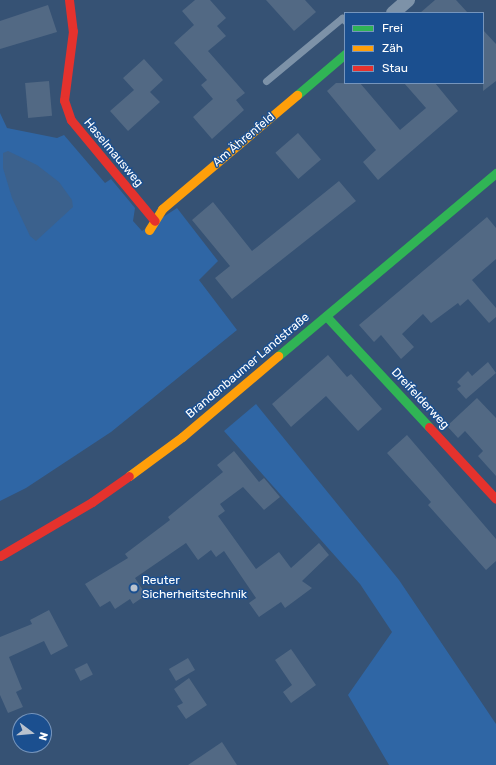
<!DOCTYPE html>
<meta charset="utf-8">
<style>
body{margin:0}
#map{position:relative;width:496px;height:765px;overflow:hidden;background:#365274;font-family:Rubik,sans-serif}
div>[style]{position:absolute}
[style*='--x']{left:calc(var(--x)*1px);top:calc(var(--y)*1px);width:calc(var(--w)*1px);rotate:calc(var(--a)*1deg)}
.green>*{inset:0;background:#2f66a5}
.water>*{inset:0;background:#3b618d}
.building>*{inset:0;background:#526984;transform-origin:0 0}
.lane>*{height:7px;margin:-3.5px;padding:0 3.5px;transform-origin:3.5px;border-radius:3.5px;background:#7d92a8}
.street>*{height:14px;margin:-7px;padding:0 7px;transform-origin:7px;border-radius:7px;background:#7d92a8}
.fast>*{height:9px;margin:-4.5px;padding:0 4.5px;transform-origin:4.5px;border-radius:4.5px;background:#30b455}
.slow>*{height:9px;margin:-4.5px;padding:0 4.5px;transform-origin:4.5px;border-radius:4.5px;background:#ff9f0a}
.jam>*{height:9px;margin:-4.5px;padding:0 4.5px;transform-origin:4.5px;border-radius:4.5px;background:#e5322d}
.dots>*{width:11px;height:11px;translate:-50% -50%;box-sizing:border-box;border:2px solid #1b4f8f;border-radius:50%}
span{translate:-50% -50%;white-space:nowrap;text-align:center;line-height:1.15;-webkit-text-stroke:3px #1b4f8f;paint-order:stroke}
.street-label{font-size:12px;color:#fff}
.poi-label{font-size:12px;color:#fff}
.left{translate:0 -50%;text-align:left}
.legend{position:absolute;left:344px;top:12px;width:140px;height:72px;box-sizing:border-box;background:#1b4f8f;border:1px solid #7695bc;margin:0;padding:5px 7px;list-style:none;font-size:12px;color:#fff}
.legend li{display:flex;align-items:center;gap:8px;height:20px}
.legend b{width:20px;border:1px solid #7695bc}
.north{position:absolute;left:12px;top:713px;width:40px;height:40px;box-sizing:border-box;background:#1b4f8f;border:1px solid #7695bc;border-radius:50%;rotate:106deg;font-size:11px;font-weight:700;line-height:16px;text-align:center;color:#fff}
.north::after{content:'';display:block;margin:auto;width:14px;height:18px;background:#b9c2ce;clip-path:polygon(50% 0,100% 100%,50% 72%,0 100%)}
</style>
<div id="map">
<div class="green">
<i style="clip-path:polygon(0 113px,7px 128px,57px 138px,64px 135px,105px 183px,111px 179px,135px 208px,133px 221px,142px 231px,177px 208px,218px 261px,199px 280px,237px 330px,111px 432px,26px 488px,0 501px)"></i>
<i style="clip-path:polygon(256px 404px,399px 580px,496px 724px,496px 765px,389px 765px,348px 695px,392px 632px,360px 584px,224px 431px)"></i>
</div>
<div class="water">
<i style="clip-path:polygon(8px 151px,37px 165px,59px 182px,72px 200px,73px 207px,36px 241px,30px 236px,12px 198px,3px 168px,3px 153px)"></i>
</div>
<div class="building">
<i style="clip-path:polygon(195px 0,210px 0,226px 18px,217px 26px,226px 36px,208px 51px,245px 93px,236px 100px,244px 110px,212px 139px,193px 117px,213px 99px,201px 85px,207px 80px,174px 43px,194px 25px,182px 11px)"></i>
<i style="clip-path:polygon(266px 0,305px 0,316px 12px,294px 31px)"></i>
<i style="clip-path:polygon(435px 0,456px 0,468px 13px,420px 13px)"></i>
<i style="clip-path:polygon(48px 5px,57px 32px,0 49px,0 21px)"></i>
<i style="clip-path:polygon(483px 30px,496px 44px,496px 81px,483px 91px)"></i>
<i style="clip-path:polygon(144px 59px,163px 80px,150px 92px,160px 102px,128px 131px,110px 111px,134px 90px,123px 78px)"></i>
<i style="left:49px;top:81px;width:35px;height:24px;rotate:85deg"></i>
<i style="clip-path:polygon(336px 83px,360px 83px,400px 130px,426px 108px,404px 83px,435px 83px,458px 111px,378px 180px,363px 162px,376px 150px,327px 91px)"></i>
<i style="left:298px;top:133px;width:35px;height:30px;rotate:49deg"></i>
<i style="clip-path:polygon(339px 181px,356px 201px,232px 299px,215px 278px,230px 266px,192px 220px,213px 202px,252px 251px)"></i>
<i style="clip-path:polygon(487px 217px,496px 228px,496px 259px,472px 280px,496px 308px,496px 317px,489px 323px,468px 299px,460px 306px,458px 303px,431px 323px,423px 314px,402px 334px,414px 347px,401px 359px,381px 335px,374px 342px,359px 325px)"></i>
<i style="clip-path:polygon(328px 355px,347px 377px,351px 374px,382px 409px,358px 431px,326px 396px,291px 427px,272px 404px)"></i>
<i style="clip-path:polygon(488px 362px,496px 373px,466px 399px,457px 389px,461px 386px,457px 382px,468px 371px,472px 376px)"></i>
<i style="clip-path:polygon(477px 398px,496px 418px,496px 476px,478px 456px,483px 451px,465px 431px,458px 438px,447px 426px)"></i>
<i style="clip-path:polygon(407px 435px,496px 539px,496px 561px,486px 570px,428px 505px,431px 502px,387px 453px)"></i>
<i style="clip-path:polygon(234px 451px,259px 482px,264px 478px,280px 497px,264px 510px,243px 487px,220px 504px,225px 511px,218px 516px,256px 569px,279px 552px,291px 568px,319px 543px,329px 555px,302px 581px,312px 588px,285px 608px,281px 602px,259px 617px,249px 603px,256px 598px,224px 551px,216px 557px,211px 550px,198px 560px,186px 543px,135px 578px,146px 595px,133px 604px,130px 599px,115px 609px,110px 601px,100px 607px,85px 584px,128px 558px,125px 554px,170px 520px,168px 517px,223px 472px,217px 465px)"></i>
<i style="clip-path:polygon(49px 610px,68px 646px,51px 655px,44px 641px,9px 657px,22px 689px,16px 692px,23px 707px,8px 713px,0 695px,0 637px,32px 624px,30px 620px)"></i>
<i style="clip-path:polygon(291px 649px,316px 685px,291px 703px,283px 692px,292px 685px,275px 660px)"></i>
<i style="left:188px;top:658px;width:14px;height:22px;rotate:60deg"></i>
<i style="left:87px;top:663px;width:13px;height:14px;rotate:63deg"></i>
<i style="clip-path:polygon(189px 678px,207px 705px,186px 719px,177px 706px,183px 703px,174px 689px)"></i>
<i style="clip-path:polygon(222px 742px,237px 765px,188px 765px)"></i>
</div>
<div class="lane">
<i style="--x:266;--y:81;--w:99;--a:-39.7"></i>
<i style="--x:342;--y:18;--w:4;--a:45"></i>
</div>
<div class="street">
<i style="--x:393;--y:13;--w:20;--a:-41"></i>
</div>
<div class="fast">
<i style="--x:297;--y:95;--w:63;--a:-40.5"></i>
<i style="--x:326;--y:316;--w:151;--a:47.1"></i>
<i style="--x:278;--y:356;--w:285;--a:-40"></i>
</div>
<div class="slow">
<i style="--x:149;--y:230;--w:25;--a:-58"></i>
<i style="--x:162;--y:209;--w:177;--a:-40.2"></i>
<i style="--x:129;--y:476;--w:66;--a:-36.3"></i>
<i style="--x:182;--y:437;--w:126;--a:-40.2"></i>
</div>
<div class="jam">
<i style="--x:69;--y:0;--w:31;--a:83"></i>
<i style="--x:73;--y:31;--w:70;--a:97.4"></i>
<i style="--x:64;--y:100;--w:21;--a:71"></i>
<i style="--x:71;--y:120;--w:131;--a:50.3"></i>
<i style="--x:429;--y:427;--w:98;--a:47.1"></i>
<i style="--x:0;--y:556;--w:107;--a:-30.4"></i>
<i style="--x:92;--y:502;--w:45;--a:-35.1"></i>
</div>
<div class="dots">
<i style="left:134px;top:588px;background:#b9c2ce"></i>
</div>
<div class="street-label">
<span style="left:244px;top:140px;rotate:-40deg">Am Ährenfeld</span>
<span style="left:113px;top:153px;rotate:50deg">Haselmausweg</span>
<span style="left:248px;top:366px;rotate:-40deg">Brandenbaumer Landstraße</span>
<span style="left:420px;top:399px;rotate:47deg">Dreifelderweg</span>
</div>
<div class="poi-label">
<span class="left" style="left:142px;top:588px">Reuter<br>Sicherheitstechnik</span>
</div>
<ul class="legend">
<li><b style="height:5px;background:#30b455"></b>Frei</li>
<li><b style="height:5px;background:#ff9f0a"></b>Zäh</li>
<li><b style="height:5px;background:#e5322d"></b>Stau</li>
</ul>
<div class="north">N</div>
</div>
